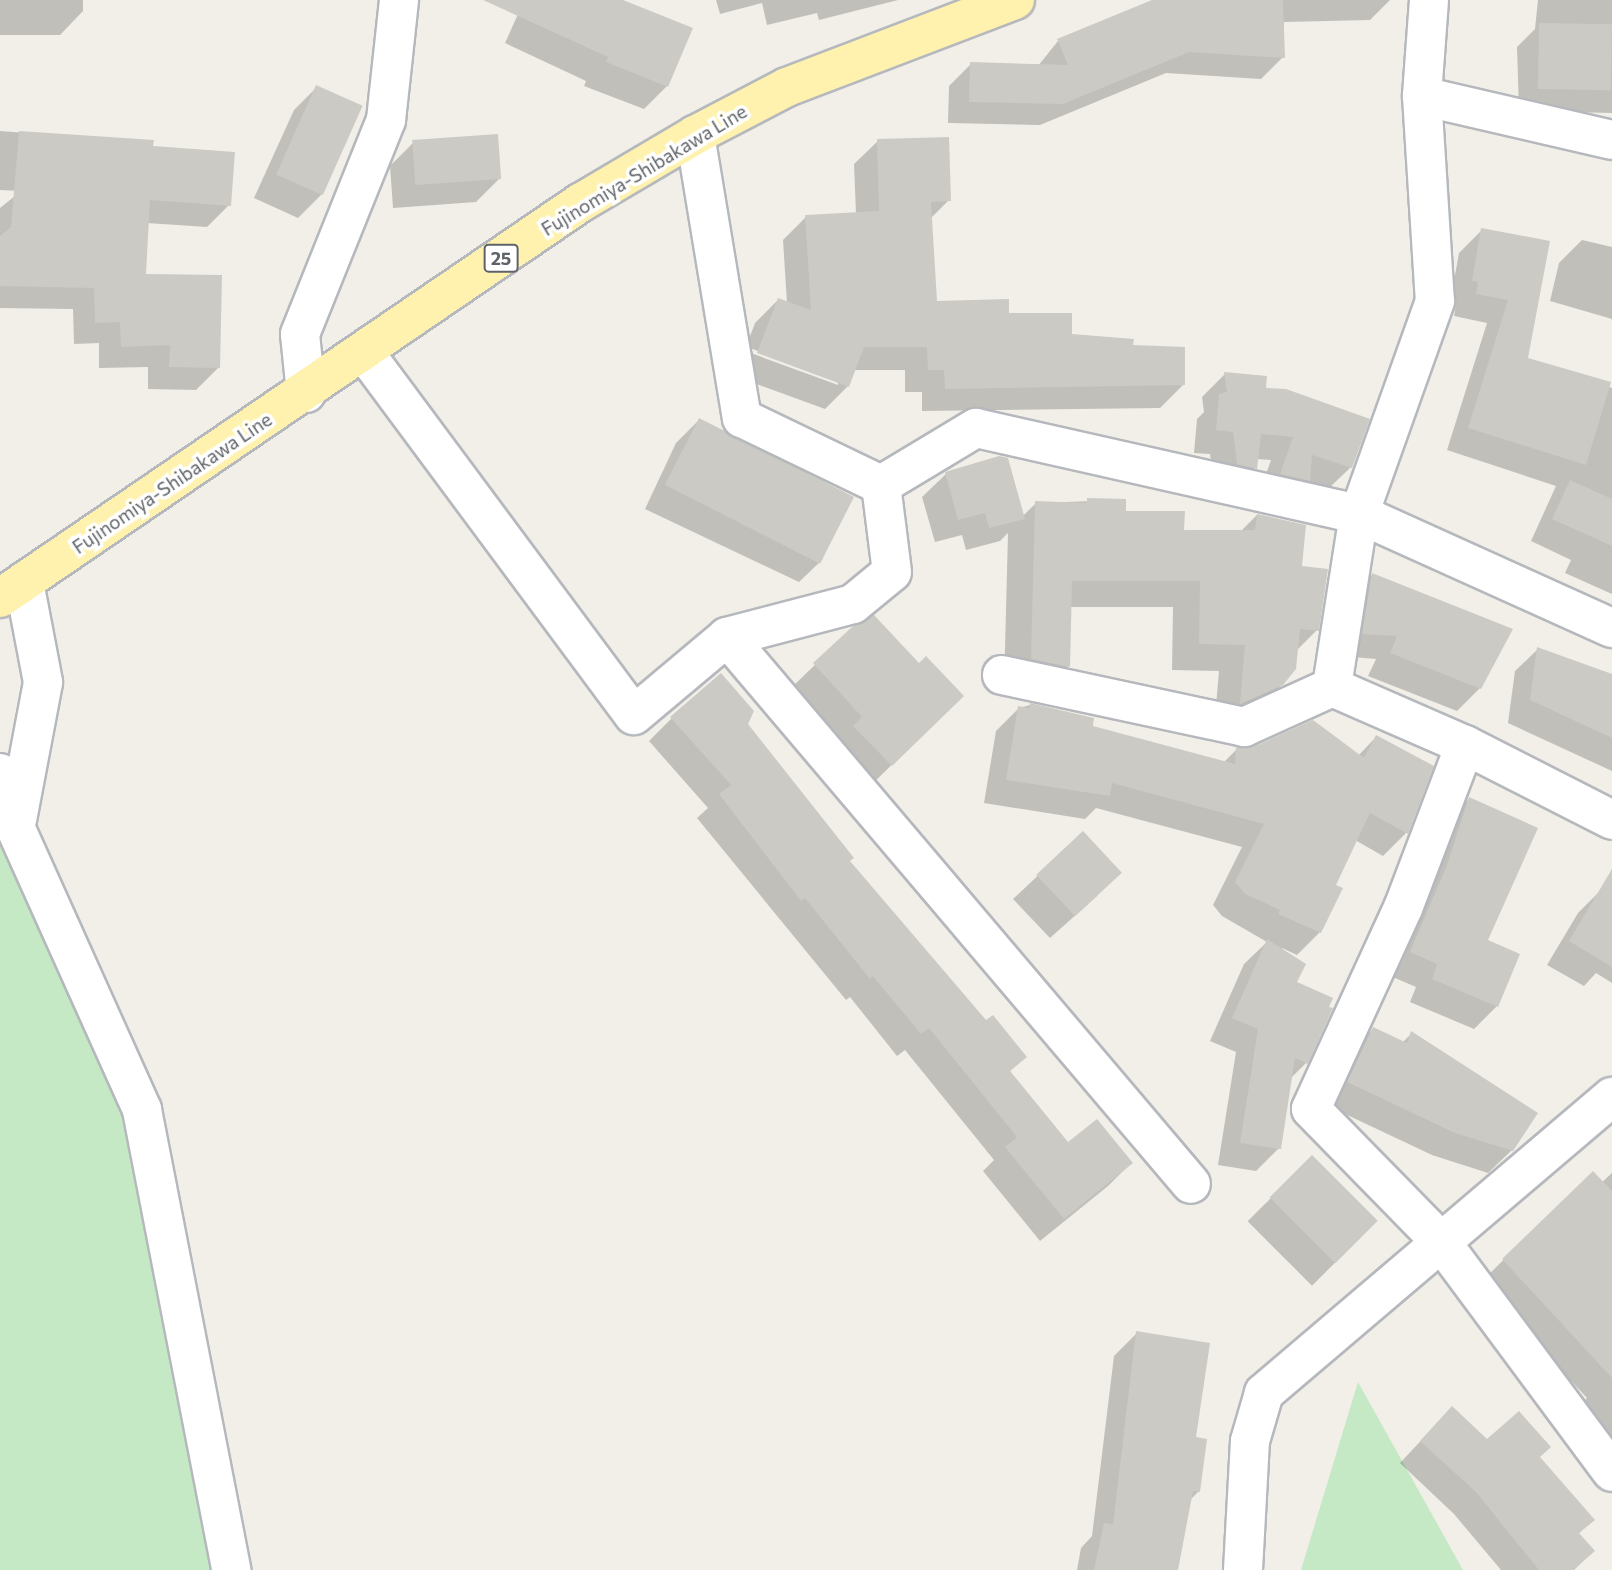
<!DOCTYPE html>
<style>
body{margin:0}
#map{position:relative;width:1612px;height:1570px;overflow:hidden;background:#f1efe8;font-family:Commissioner,sans-serif}
div>[style]{position:absolute}
[style*='--x']{left:calc(var(--x)*1px);top:calc(var(--y)*1px);width:calc(var(--w)*1px);rotate:calc(var(--a)*1deg)}
.green>*{inset:0;background:#c5e8c5}
.shadow>*{inset:0;background:#0003;transform-origin:0 0}
.building>*{inset:0;background:#cccac5;transform-origin:0 0}
.roads{filter:drop-shadow(2px 0 #b5b8bc) drop-shadow(-2px 0 #b5b8bc) drop-shadow(0 2px #b5b8bc) drop-shadow(0 -2px #b5b8bc)}
.minor>*{height:38px;margin:-19px;padding:0 19px;transform-origin:19px;border-radius:19px;background:#fff}
.major>*{height:38px;margin:-19px;padding:0 19px;transform-origin:19px;border-radius:19px;background:#fff2af}
span{translate:-50% -50%;white-space:nowrap;text-align:center;line-height:1.15;-webkit-text-stroke:7px #fff;paint-order:stroke}
.shield-label span{padding:2px 5px;background:#fff;border:2px solid;border-radius:5px;-webkit-text-stroke-width:0}
.shield-label{font-size:18px;color:#5f6368;font-weight:700}
.street-label{font-size:19px;color:#5f6368}
</style>
<div id="map">
<div class="green">
<i style="clip-path:polygon(0 819px,80px 936px,181px 1201px,212px 1570px,0 1570px)"></i>
<i style="clip-path:polygon(1358px 1382px,1463px 1570px,1301px 1570px)"></i>
</div>
<div class="shadow">
<i style="clip-path:polygon(0 0,83px 0,83px 11px,60px 35px,0 35px)"></i>
<i style="clip-path:polygon(492px 0,618px 0,667px 86px,644px 109px,584px 86px,586px 81px,505px 43px,519px 12px)"></i>
<i style="clip-path:polygon(716px 0,898px 0,819px 20px,817px 13px,767px 25px,762px 3px,720px 14px)"></i>
<i style="clip-path:polygon(1157px 0,1390px 0,1370px 20px,1284px 22px,1283px 57px,1261px 79px,1166px 73px,1040px 125px,948px 123px,949px 86px,971px 64px,1038px 66px,1058px 41px)"></i>
<i style="clip-path:polygon(1538px 0,1612px 0,1612px 113px,1519px 111px,1517px 47px,1535px 29px)"></i>
<i style="clip-path:polygon(317px 87px,321px 195px,298px 218px,254px 198px,294px 110px)"></i>
<i style="clip-path:polygon(0 131px,152px 142px,151px 148px,229px 205px,207px 227px,147px 223px,144px 275px,219px 367px,196px 390px,148px 389px,148px 367px,99px 368px,99px 343px,74px 344px,73px 309px,0 308px,0 208px,21px 191px,0 190px)"></i>
<i style="clip-path:polygon(evenodd,878px 141px,949px 200px,930px 219px,935px 303px,1008px 315px,1070px 336px,1131px 347px,1183px 385px,1160px 408px,922px 411px,922px 392px,905px 392px,905px 370px,854px 370px,848px 386px,825px 409px,735px 376px,755px 323px,778px 300px,787px 303px,783px 240px,806px 217px,856px 214px,854px 164px,878px 141px,750px 348px,838px 381px,838px 385px,748px 352px,750px 348px)"></i>
<i style="clip-path:polygon(413px 143px,499px 179px,476px 202px,393px 208px,390px 166px)"></i>
<i style="clip-path:polygon(1482px 230px,1548px 242px,1526px 359px,1612px 388px,1612px 594px,1565px 573px,1571px 560px,1531px 541px,1556px 486px,1447px 450px,1487px 323px,1454px 316px,1456px 304px,1450px 303px,1459px 253px)"></i>
<i style="clip-path:polygon(1582px 240px,1612px 247px,1612px 319px,1550px 301px,1559px 263px)"></i>
<i style="clip-path:polygon(1225px 374px,1264px 390px,1351px 467px,1327px 490px,1258px 497px,1271px 460px,1256px 459px,1255px 468px,1232px 491px,1215px 487px,1210px 454px,1194px 453px,1197px 419px,1204px 412px,1202px 397px)"></i>
<i style="clip-path:polygon(699px 420px,823px 559px,799px 582px,645px 509px,676px 443px)"></i>
<i style="clip-path:polygon(946px 474px,1023px 516px,1036px 503px,1125px 500px,1124px 513px,1182px 531px,1241px 531px,1257px 515px,1300px 568px,1317px 630px,1296px 651px,1282px 684px,1254px 712px,1214px 729px,1219px 671px,1172px 670px,1173px 607px,1070px 607px,1068px 666px,1041px 694px,1004px 686px,1008px 533px,1000px 541px,966px 550px,962px 535px,935px 542px,922px 497px)"></i>
<i style="clip-path:polygon(1372px 575px,1480px 688px,1457px 711px,1368px 676px,1376px 659px,1340px 656px,1349px 598px)"></i>
<i style="clip-path:polygon(853px 628px,939px 719px,868px 788px,791px 688px)"></i>
<i style="clip-path:polygon(1538px 649px,1612px 678px,1612px 771px,1508px 723px,1515px 671px)"></i>
<i style="clip-path:polygon(1030px 705px,1091px 727px,1224px 762px,1237px 749px,1358px 756px,1376px 737px,1406px 833px,1383px 856px,1355px 840px,1333px 886px,1320px 932px,1297px 955px,1282px 948px,1294px 983px,1306px 1063px,1290px 1079px,1279px 1148px,1256px 1171px,1218px 1165px,1236px 1052px,1210px 1041px,1244px 964px,1267px 942px,1222px 916px,1213px 905px,1242px 847px,1096px 808px,1085px 819px,984px 803px,996px 731px,1019px 708px)"></i>
<i style="clip-path:polygon(672px 718px,746px 724px,848px 861px,986px 1023px,1025px 1057px,1009px 1072px,1068px 1144px,1131px 1163px,1108px 1186px,1040px 1241px,983px 1171px,994px 1160px,905px 1050px,897px 1056px,850px 997px,846px 1000px,697px 818px,708px 808px,649px 741px)"></i>
<i style="clip-path:polygon(1469px 799px,1497px 1006px,1474px 1029px,1410px 1002px,1416px 987px,1388px 975px,1446px 822px)"></i>
<i style="clip-path:polygon(1083px 833px,1097px 896px,1050px 938px,1013px 899px)"></i>
<i style="clip-path:polygon(1601px 890px,1612px 897px,1612px 983px,1596px 973px,1584px 986px,1547px 965px,1578px 913px)"></i>
<i style="clip-path:polygon(1373px 1029px,1402px 1043px,1411px 1034px,1512px 1150px,1488px 1173px,1432px 1155px,1326px 1105px,1350px 1052px)"></i>
<i style="left:1312px;top:1157px;width:91px;height:91px;rotate:45deg"></i>
<i style="clip-path:polygon(1612px 1173px,1612px 1448px,1575px 1410px,1587px 1398px,1480px 1283px,1533px 1231px,1587px 1196px)"></i>
<i style="clip-path:polygon(1137px 1333px,1194px 1439px,1199px 1491px,1190px 1500px,1177px 1570px,1077px 1570px,1081px 1548px,1092px 1536px,1114px 1356px)"></i>
<i style="clip-path:polygon(1431px 1430px,1538px 1457px,1592px 1520px,1578px 1534px,1593px 1551px,1574px 1570px,1501px 1570px,1454px 1514px,1400px 1463px)"></i>
</div>
<div class="building">
<i style="clip-path:polygon(483px 0,623px 0,693px 28px,668px 87px,606px 62px,608px 57px)"></i>
<i style="clip-path:polygon(1152px 0,1283px 0,1285px 58px,1189px 52px,1063px 104px,969px 102px,970px 62px,1068px 65px,1057px 39px)"></i>
<i style="left:1539px;top:23px;width:73px;height:66px;rotate:1deg"></i>
<i style="left:316px;top:85px;width:51px;height:98px;rotate:24deg"></i>
<i style="clip-path:polygon(19px 131px,154px 140px,153px 146px,235px 152px,231px 206px,150px 200px,146px 274px,222px 275px,220px 368px,169px 367px,170px 345px,121px 347px,120px 322px,95px 323px,94px 288px,0 286px,0 236px,11px 227px)"></i>
<i style="left:498px;top:134px;width:45px;height:86px;rotate:86deg"></i>
<i style="clip-path:polygon(949px 137px,951px 201px,931px 202px,937px 301px,1009px 299px,1009px 313px,1072px 313px,1072px 334px,1134px 339px,1133px 345px,1185px 347px,1185px 385px,945px 389px,944px 370px,928px 370px,927px 347px,864px 347px,849px 387px,757px 353px,778px 298px,811px 310px,805px 215px,879px 211px,877px 139px)"></i>
<i style="clip-path:polygon(1481px 228px,1550px 241px,1528px 358px,1611px 382px,1586px 465px,1468px 428px,1508px 300px,1476px 294px,1478px 282px,1472px 281px)"></i>
<i style="clip-path:polygon(1224px 372px,1267px 376px,1266px 388px,1286px 389px,1370px 419px,1352px 468px,1312px 455px,1310px 481px,1280px 474px,1293px 437px,1261px 434px,1257px 469px,1237px 464px,1233px 432px,1216px 430px,1219px 394px,1227px 392px)"></i>
<i style="left:699px;top:418px;width:174px;height:75px;rotate:27deg"></i>
<i style="clip-path:polygon(999px 456px,1008px 458px,1025px 519px,989px 528px,985px 513px,958px 520px,945px 472px)"></i>
<i style="clip-path:polygon(1570px 480px,1612px 499px,1612px 546px,1552px 519px)"></i>
<i style="clip-path:polygon(1087px 498px,1126px 499px,1126px 511px,1185px 511px,1184px 530px,1255px 530px,1257px 514px,1306px 525px,1302px 566px,1328px 569px,1319px 631px,1300px 629px,1296px 669px,1283px 685px,1240px 704px,1245px 645px,1199px 644px,1200px 581px,1072px 581px,1070px 667px,1031px 659px,1035px 501px,1087px 503px)"></i>
<i style="clip-path:polygon(1372px 573px,1513px 629px,1481px 689px,1390px 653px,1397px 636px,1362px 634px)"></i>
<i style="clip-path:polygon(874px 615px,919px 663px,926px 656px,964px 696px,892px 766px,853px 726px,862px 717px,813px 663px,852px 627px)"></i>
<i style="clip-path:polygon(1537px 647px,1612px 674px,1612px 738px,1530px 700px)"></i>
<i style="clip-path:polygon(721px 673px,754px 711px,748px 724px,854px 858px,850px 861px,986px 1020px,993px 1015px,1027px 1057px,1010px 1071px,1068px 1142px,1097px 1119px,1133px 1163px,1064px 1219px,1005px 1147px,1017px 1137px,929px 1028px,921px 1034px,873px 976px,870px 979px,805px 898px,801px 901px,719px 794px,731px 785px,670px 717px)"></i>
<i style="clip-path:polygon(1030px 703px,1094px 718px,1093px 726px,1235px 764px,1236px 748px,1253px 747px,1313px 720px,1364px 758px,1376px 735px,1434px 766px,1408px 834px,1370px 813px,1336px 885px,1343px 888px,1321px 933px,1278px 914px,1280px 910px,1245px 894px,1235px 882px,1264px 824px,1112px 783px,1110px 796px,1006px 780px,1018px 706px,1030px 708px)"></i>
<i style="clip-path:polygon(1469px 797px,1538px 828px,1488px 940px,1520px 954px,1498px 1007px,1432px 979px,1437px 964px,1410px 952px,1447px 865px)"></i>
<i style="left:1083px;top:831px;width:57px;height:64px;rotate:47deg"></i>
<i style="clip-path:polygon(1612px 869px,1612px 967px,1569px 941px)"></i>
<i style="clip-path:polygon(1267px 939px,1306px 964px,1297px 982px,1333px 998px,1329px 1007px,1333px 1008px,1308px 1064px,1295px 1058px,1281px 1149px,1240px 1143px,1258px 1029px,1232px 1018px)"></i>
<i style="clip-path:polygon(1373px 1027px,1407px 1043px,1411px 1031px,1538px 1113px,1513px 1151px,1455px 1133px,1347px 1082px)"></i>
<i style="left:1312px;top:1155px;width:93px;height:60px;rotate:45deg"></i>
<i style="clip-path:polygon(1593px 1171px,1612px 1191px,1612px 1378px,1502px 1259px)"></i>
<i style="clip-path:polygon(1136px 1331px,1210px 1343px,1196px 1437px,1207px 1439px,1200px 1492px,1193px 1491px,1178px 1570px,1094px 1570px,1104px 1523px,1113px 1524px)"></i>
<i style="clip-path:polygon(1452px 1406px,1487px 1439px,1519px 1411px,1551px 1447px,1540px 1457px,1595px 1520px,1579px 1533px,1595px 1551px,1573px 1570px,1539px 1570px,1476px 1492px,1420px 1441px)"></i>
</div>
<div class="roads">
<div class="minor">
<i style="--x:1429;--y:0;--w:96;--a:94.2"></i>
<i style="--x:1422;--y:96;--w:205;--a:86.4"></i>
<i style="--x:1435;--y:301;--w:226;--a:109.6"></i>
<i style="--x:1359;--y:514;--w:175;--a:98.9"></i>
<i style="--x:1332;--y:687;--w:145;--a:23.6"></i>
<i style="--x:1465;--y:745;--w:165;--a:27"></i>
<i style="--x:1422;--y:96;--w:195;--a:13"></i>
<i style="--x:695;--y:135;--w:287;--a:80.6"></i>
<i style="--x:742;--y:418;--w:154;--a:25.7"></i>
<i style="--x:881;--y:485;--w:111;--a:-31"></i>
<i style="--x:976;--y:428;--w:393;--a:12.7"></i>
<i style="--x:1359;--y:514;--w:277;--a:24.3"></i>
<i style="--x:364;--y:352;--w:452;--a:53.4"></i>
<i style="--x:634;--y:715;--w:121;--a:-40"></i>
<i style="--x:727;--y:637;--w:717;--a:49.69"></i>
<i style="--x:306;--y:393;--w:59;--a:-95.8"></i>
<i style="--x:300;--y:334;--w:231;--a:-68.1"></i>
<i style="--x:386;--y:120;--w:121;--a:-83.8"></i>
<i style="--x:727;--y:637;--w:130;--a:-14.7"></i>
<i style="--x:853;--y:604;--w:50;--a:-39.4"></i>
<i style="--x:892;--y:572;--w:88;--a:-97.2"></i>
<i style="--x:1002;--y:675;--w:248;--a:12.1"></i>
<i style="--x:1244;--y:727;--w:97;--a:-24.4"></i>
<i style="--x:1465;--y:745;--w:174;--a:110.8"></i>
<i style="--x:1403;--y:908;--w:221;--a:114.6"></i>
<i style="--x:1311;--y:1109;--w:187;--a:45.6"></i>
<i style="--x:1442;--y:1243;--w:285;--a:53.4"></i>
<i style="--x:0;--y:773;--w:58;--a:74.1"></i>
<i style="--x:16;--y:829;--w:308;--a:65.8"></i>
<i style="--x:142;--y:1110;--w:469;--a:79"></i>
<i style="--x:17;--y:820;--w:140;--a:-79.3"></i>
<i style="--x:43;--y:682;--w:102;--a:-100.8"></i>
<i style="--x:1243;--y:1570;--w:129;--a:-86.9"></i>
<i style="--x:1250;--y:1441;--w:50;--a:-73.7"></i>
<i style="--x:1264;--y:1393;--w:457;--a:-40.4"></i>
</div>
<div class="major">
<i style="--x:0;--y:598;--w:702;--a:-34.26"></i>
<i style="--x:580;--y:203;--w:134;--a:-30.6"></i>
<i style="--x:695;--y:135;--w:104;--a:-27.6"></i>
<i style="--x:787;--y:87;--w:244;--a:-20.9"></i>
</div>
</div>
<div class="shield-label">
<span style="left:501px;top:258px">25</span>
</div>
<div class="street-label">
<span style="left:644px;top:170px;rotate:-31deg">Fujinomiya-Shibakawa Line</span>
<span style="left:172px;top:483px;rotate:-34deg">Fujinomiya-Shibakawa Line</span>
</div>
</div>
